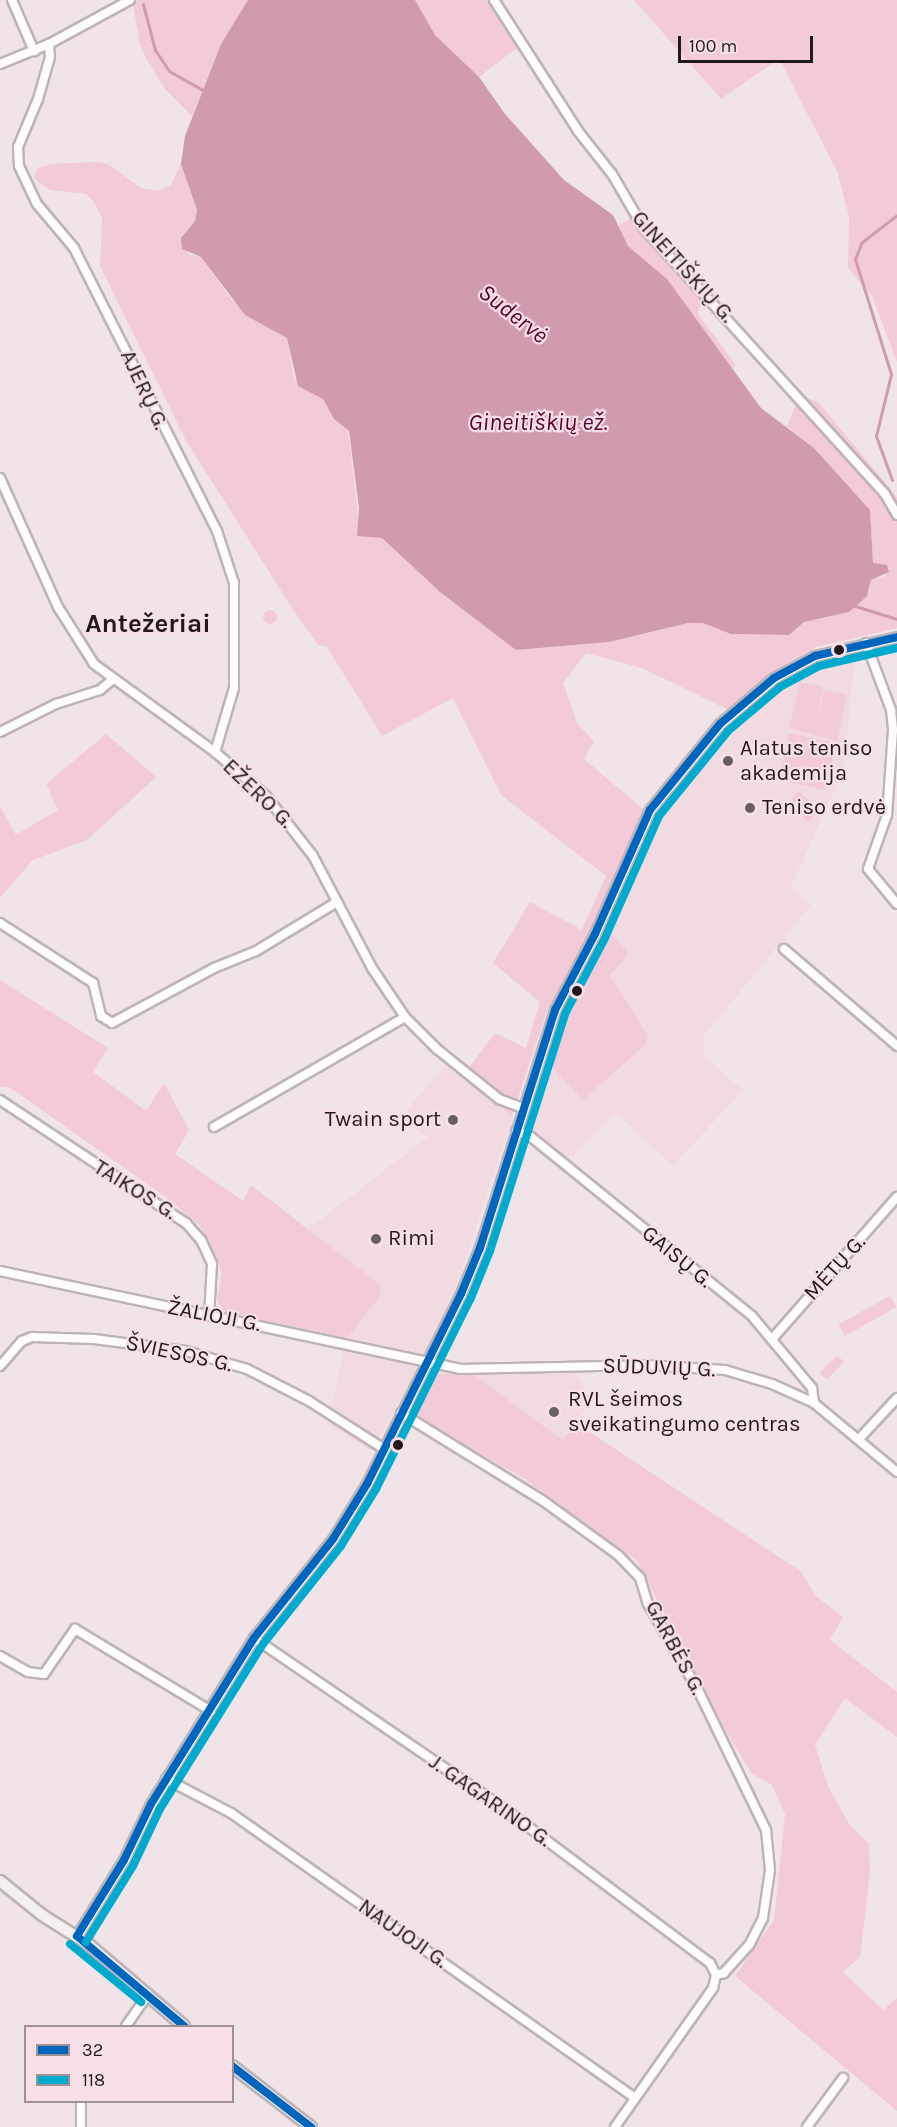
<!DOCTYPE html>
<meta charset="utf-8">
<style>
body{margin:0}
#map{position:relative;width:897px;height:2127px;overflow:hidden;background:#f1e4e8;font-family:Karla,sans-serif}
div>[style]{position:absolute}
[style*='--x']{left:calc(var(--x)*1px);top:calc(var(--y)*1px);width:calc(var(--w)*1px);rotate:calc(var(--a)*1deg)}
.built>*{inset:0;background:#f2dae1}
.green>*{inset:0;background:#f3cad8;transform-origin:0 0}
.round{border-radius:50%}
.water>*{inset:0;background:#d09baf}
.stream>*{height:3px;margin:-1.5px;padding:0 1.5px;transform-origin:1.5px;border-radius:1.5px;background:#d09baf}
.roads{filter:drop-shadow(2px 0 #beb4b7) drop-shadow(-2px 0 #beb4b7) drop-shadow(0 2px #beb4b7) drop-shadow(0 -2px #beb4b7)}
.minor>*{height:8px;margin:-4px;padding:0 4px;transform-origin:4px;border-radius:4px;background:#fdfbfc}
.tertiary>*{height:9px;margin:-4.5px;padding:0 4.5px;transform-origin:4.5px;border-radius:4.5px;background:#fdfbfc}
.secondary>*{height:10px;margin:-5px;padding:0 5px;transform-origin:5px;border-radius:5px;background:#f4f0f1}
.bus-1>*{height:8px;margin:-4px;padding:0 4px;transform-origin:4px;border-radius:4px;background:#0065bd}
.bus-2>*{height:8px;margin:-4px;padding:0 4px;transform-origin:4px;border-radius:4px;background:#00a9ce}
.dots>*{width:16px;height:16px;translate:-50% -50%;box-sizing:border-box;border:3px solid #f6dfe6;border-radius:50%}
span{translate:-50% -50%;white-space:nowrap;text-align:center;line-height:1.15;-webkit-text-stroke:4.5px #f6dfe6;paint-order:stroke}
.street-label{font-size:22px;color:#20181b}
.poi-label{font-size:22px;color:#20181b}
.left{translate:0 -50%;text-align:left}
.right{translate:-100% -50%;text-align:right}
.water-label{font-size:24px;color:#590231;font-style:italic}
.quarter-label{font-size:26px;color:#20181b;font-weight:700}
.legend{position:absolute;left:24px;top:2025px;width:210px;height:78px;box-sizing:border-box;background:#f6dfe6;border:2px solid #a08f95;margin:0;padding:8px 10px;list-style:none;font-size:18px;color:#20181b}
.legend li{display:flex;align-items:center;gap:12px;height:30px}
.legend b{width:30px;border:2px solid #a08f95}
.scale{position:absolute;left:678px;top:36px;width:135px;height:27px;box-sizing:border-box;border:3px solid #20181b;border-top:0;padding-left:8px;font-size:18px;line-height:21px;white-space:nowrap;color:#20181b;-webkit-text-stroke:4px #f6dfe6;paint-order:stroke}
</style>
<div id="map">
<div class="built">
<i style="clip-path:polygon(855px 653px,844px 768px,791px 887px,811px 905px,703px 1037px,705px 1057px,743px 1090px,673px 1166px,616px 1113px,569px 1160px,526px 1124px,546px 1061px,583px 1100px,648px 1036px,610px 974px,629px 954px,604px 926px,654px 812px,712px 743px,758px 697px,814px 664px)"></i>
<i style="clip-path:polygon(447px 1064px,512px 1116px,460px 1276px,432px 1340px,372px 1451px,327px 1424px,347px 1338px,383px 1290px,308px 1229px,428px 1137px,398px 1120px)"></i>
<i style="clip-path:polygon(575px 1372px,591px 1401px,564px 1440px,472px 1373px)"></i>
</div>
<div class="green">
<i style="clip-path:polygon(132px 0,248px 0,221px 44px,192px 116px,164px 88px,147px 60px,140px 45px)"></i>
<i style="clip-path:polygon(415px 0,486px 0,517px 48px,479px 77px,435px 35px)"></i>
<i style="clip-path:polygon(634px 0,897px 0,897px 362px,872px 296px,848px 268px,849px 216px,837px 171px,779px 59px,721px 99px)"></i>
<i style="clip-path:polygon(97px 162px,108px 164px,141px 188px,159px 191px,171px 185px,181px 164px,197px 210px,195px 221px,185px 232px,188px 254px,201px 257px,231px 299px,258px 322px,287px 338px,294px 379px,323px 399px,334px 419px,348px 431px,359px 521px,369px 535px,382px 538px,440px 592px,516px 650px,609px 642px,688px 623px,703px 623px,731px 634px,789px 635px,804px 622px,849px 612px,870px 590px,871px 580px,885px 576px,889px 568px,873px 563px,870px 510px,814px 448px,787px 426px,795px 407px,808px 398px,819px 403px,897px 497px,897px 628px,816px 647px,781px 666px,727px 709px,642px 668px,586px 653px,563px 683px,577px 723px,594px 741px,584px 759px,644px 810px,588px 935px,546px 1014px,512px 1116px,463px 1076px,495px 1033px,526px 1048px,540px 1002px,493px 963px,530px 902px,582px 930px,606px 876px,501px 795px,453px 698px,382px 736px,327px 647px,318px 645px,292px 608px,185px 439px,100px 266px,102px 218px,94px 202px,86px 194px,50px 190px,34px 179px,37px 169px,50px 164px)"></i>
<i style="clip-path:polygon(639px 211px,649px 216px,645px 238px,704px 300px,698px 311px,700px 317px,736px 365px,732px 371px,667px 279px,628px 246px,622px 236px,619px 226px)"></i>
<i class="round" style="left:263px;top:610px;width:14px;height:14px"></i>
<i style="clip-path:polygon(800px 682px,823px 687px,815px 728px,824px 690px,847px 695px,837px 741px,789px 728px)"></i>
<i style="left:789px;top:733px;width:48px;height:48px;rotate:12deg"></i>
<i style="clip-path:polygon(106px 734px,156px 777px,87px 840px,33px 860px,0 898px,0 806px,16px 835px,58px 810px,46px 784px)"></i>
<i style="left:799px;top:791px;width:28px;height:16px;rotate:44deg"></i>
<i style="clip-path:polygon(604px 926px,629px 954px,610px 975px,648px 1036px,646px 1044px,583px 1100px,546px 1061px,566px 1021px,564px 1008px)"></i>
<i style="clip-path:polygon(0 980px,108px 1048px,93px 1072px,146px 1111px,164px 1083px,189px 1130px,175px 1154px,243px 1201px,251px 1185px,380px 1285px,381px 1295px,347px 1338px,225px 1312px,217px 1301px,222px 1273px,201px 1227px,170px 1200px,9px 1087px,0 1087px)"></i>
<i style="left:890px;top:1296px;width:13px;height:59px;rotate:61deg"></i>
<i style="left:837px;top:1355px;width:10px;height:25px;rotate:45deg"></i>
<i style="clip-path:polygon(472px 1373px,563px 1440px,576px 1423px,800px 1571px,817px 1597px,843px 1617px,830px 1640px,897px 1692px,897px 1737px,845px 1698px,815px 1745px,828px 1786px,849px 1824px,869px 1844px,870px 1874px,860px 1957px,843px 1972px,883px 2010px,897px 1998px,897px 2111px,735px 1976px,774px 1920px,785px 1814px,772px 1785px,752px 1774px,711px 1707px,637px 1561px,526px 1480px,408px 1411px,426px 1378px,437px 1374px)"></i>
</div>
<div class="water">
<i style="clip-path:polygon(248px 0,415px 0,435px 35px,479px 77px,505px 114px,564px 180px,613px 215px,628px 246px,667px 279px,761px 408px,814px 448px,870px 510px,873px 563px,887px 565px,889px 572px,871px 580px,867px 596px,849px 612px,804px 622px,789px 635px,731px 634px,703px 623px,688px 623px,609px 642px,516px 650px,440px 592px,382px 538px,357px 536px,359px 508px,349px 431px,334px 419px,323px 399px,298px 386px,287px 338px,245px 315px,201px 257px,182px 249px,181px 238px,195px 221px,197px 210px,181px 164px,185px 136px,221px 44px)"></i>
</div>
<div class="stream">
<i style="--x:143;--y:4;--w:48;--a:75.4"></i>
<i style="--x:155;--y:50;--w:25;--a:56"></i>
<i style="--x:169;--y:71;--w:45;--a:29.4"></i>
<i style="--x:892;--y:480;--w:47;--a:-110"></i>
<i style="--x:876;--y:436;--w:64;--a:-76.4"></i>
<i style="--x:891;--y:374;--w:121;--a:-107.4"></i>
<i style="--x:855;--y:259;--w:18;--a:-68"></i>
<i style="--x:862;--y:242;--w:44;--a:-37.6"></i>
<i style="--x:855;--y:606;--w:44;--a:17.2"></i>
</div>
<div class="roads">
<div class="minor">
<i style="--x:12;--y:0;--w:56;--a:66.7"></i>
<i style="--x:494;--y:0;--w:156;--a:57.3"></i>
<i style="--x:578;--y:131;--w:55;--a:51.7"></i>
<i style="--x:612;--y:174;--w:61;--a:59.7"></i>
<i style="--x:643;--y:227;--w:360;--a:47.8"></i>
<i style="--x:885;--y:494;--w:24;--a:60"></i>
<i style="--x:49;--y:44;--w:13;--a:86"></i>
<i style="--x:50;--y:57;--w:44;--a:105.9"></i>
<i style="--x:38;--y:99;--w:52;--a:112.6"></i>
<i style="--x:18;--y:147;--w:19;--a:87"></i>
<i style="--x:19;--y:166;--w:42;--a:64.7"></i>
<i style="--x:37;--y:204;--w:57;--a:49.9"></i>
<i style="--x:74;--y:248;--w:317;--a:63.2"></i>
<i style="--x:217;--y:531;--w:55;--a:71.9"></i>
<i style="--x:234;--y:583;--w:105;--a:90"></i>
<i style="--x:234;--y:688;--w:67;--a:106.5"></i>
<i style="--x:0;--y:64;--w:53;--a:-22.2"></i>
<i style="--x:49;--y:44;--w:92;--a:-28.5"></i>
<i style="--x:0;--y:478;--w:141;--a:65.8"></i>
<i style="--x:58;--y:607;--w:67;--a:57.7"></i>
<i style="--x:94;--y:664;--w:150;--a:36"></i>
<i style="--x:215;--y:752;--w:67;--a:40.8"></i>
<i style="--x:266;--y:796;--w:76;--a:51.9"></i>
<i style="--x:313;--y:856;--w:127;--a:62.2"></i>
<i style="--x:372;--y:968;--w:59;--a:56"></i>
<i style="--x:405;--y:1017;--w:45;--a:45"></i>
<i style="--x:437;--y:1049;--w:80;--a:38.9"></i>
<i style="--x:499;--y:1099;--w:26;--a:21"></i>
<i style="--x:866;--y:643;--w:72;--a:69.5"></i>
<i style="--x:891;--y:710;--w:20;--a:84"></i>
<i style="--x:893;--y:730;--w:85;--a:94"></i>
<i style="--x:887;--y:815;--w:57;--a:109.4"></i>
<i style="--x:868;--y:869;--w:45;--a:50.4"></i>
<i style="--x:0;--y:732;--w:63;--a:-26.6"></i>
<i style="--x:56;--y:704;--w:46;--a:-17.7"></i>
<i style="--x:100;--y:690;--w:16;--a:-40"></i>
<i style="--x:0;--y:923;--w:111;--a:32.8"></i>
<i style="--x:93;--y:983;--w:34;--a:76"></i>
<i style="--x:101;--y:1016;--w:13;--a:32"></i>
<i style="--x:112;--y:1023;--w:116;--a:-28.3"></i>
<i style="--x:214;--y:968;--w:45;--a:-22"></i>
<i style="--x:256;--y:951;--w:95;--a:-31.2"></i>
<i style="--x:784;--y:949;--w:149;--a:40.6"></i>
<i style="--x:0;--y:1100;--w:223;--a:33.5"></i>
<i style="--x:186;--y:1223;--w:23;--a:49"></i>
<i style="--x:201;--y:1240;--w:26;--a:65"></i>
<i style="--x:212;--y:1264;--w:52;--a:93.3"></i>
<i style="--x:214;--y:1127;--w:220;--a:-29.9"></i>
<i style="--x:516;--y:1131;--w:16;--a:22"></i>
<i style="--x:531;--y:1137;--w:284;--a:39"></i>
<i style="--x:752;--y:1316;--w:94;--a:50.2"></i>
<i style="--x:812;--y:1388;--w:15;--a:82"></i>
<i style="--x:0;--y:1271;--w:470;--a:12"></i>
<i style="--x:460;--y:1369;--w:185;--a:-1.2"></i>
<i style="--x:645;--y:1365;--w:80;--a:3.6"></i>
<i style="--x:725;--y:1370;--w:49;--a:16.6"></i>
<i style="--x:772;--y:1384;--w:46;--a:24.3"></i>
<i style="--x:814;--y:1403;--w:108;--a:39.7"></i>
<i style="--x:773;--y:1338;--w:188;--a:-48.7"></i>
<i style="--x:0;--y:1366;--w:33;--a:-49"></i>
<i style="--x:22;--y:1341;--w:11;--a:-22"></i>
<i style="--x:32;--y:1337;--w:62;--a:1.8"></i>
<i style="--x:94;--y:1339;--w:93;--a:7.4"></i>
<i style="--x:186;--y:1351;--w:64;--a:16.4"></i>
<i style="--x:247;--y:1369;--w:70;--a:27.3"></i>
<i style="--x:309;--y:1401;--w:89;--a:32.6"></i>
<i style="--x:401;--y:1413;--w:166;--a:31.7"></i>
<i style="--x:542;--y:1500;--w:94;--a:35.9"></i>
<i style="--x:618;--y:1555;--w:32;--a:46"></i>
<i style="--x:640;--y:1578;--w:27;--a:73"></i>
<i style="--x:648;--y:1604;--w:99;--a:59.8"></i>
<i style="--x:698;--y:1690;--w:156;--a:64.1"></i>
<i style="--x:766;--y:1830;--w:40;--a:84.3"></i>
<i style="--x:770;--y:1870;--w:49;--a:98.3"></i>
<i style="--x:763;--y:1918;--w:30;--a:117"></i>
<i style="--x:749;--y:1945;--w:38;--a:132"></i>
<i style="--x:724;--y:1973;--w:8;--a:166"></i>
<i style="--x:859;--y:1439;--w:56;--a:-47.2"></i>
<i style="--x:254;--y:1638;--w:305;--a:34.3"></i>
<i style="--x:506;--y:1810;--w:255;--a:36.9"></i>
<i style="--x:710;--y:1963;--w:13;--a:63"></i>
<i style="--x:716;--y:1975;--w:13;--a:103"></i>
<i style="--x:713;--y:1988;--w:170;--a:125.2"></i>
<i style="--x:0;--y:1656;--w:32;--a:30"></i>
<i style="--x:28;--y:1672;--w:16;--a:7"></i>
<i style="--x:44;--y:1674;--w:55;--a:-55.4"></i>
<i style="--x:75;--y:1629;--w:159;--a:31.1"></i>
<i style="--x:166;--y:1779;--w:73;--a:27.6"></i>
<i style="--x:231;--y:1813;--w:494;--a:35.2"></i>
<i style="--x:126;--y:2026;--w:39;--a:-55"></i>
<i style="--x:81;--y:2102;--w:25;--a:90"></i>
<i style="--x:807;--y:2127;--w:61;--a:-53.7"></i>
</div>
<div class="tertiary">
<i style="--x:77;--y:1936;--w:89;--a:-58.3"></i>
<i style="--x:124;--y:1860;--w:62;--a:-64.3"></i>
<i style="--x:151;--y:1804;--w:195;--a:-58.2"></i>
<i style="--x:254;--y:1638;--w:127;--a:-51.4"></i>
<i style="--x:333;--y:1539;--w:65;--a:-58.3"></i>
<i style="--x:367;--y:1484;--w:212;--a:-63.7"></i>
<i style="--x:461;--y:1294;--w:50;--a:-67.6"></i>
<i style="--x:480;--y:1248;--w:250;--a:-72.5"></i>
<i style="--x:555;--y:1010;--w:86;--a:-62.2"></i>
<i style="--x:595;--y:934;--w:136;--a:-66.1"></i>
<i style="--x:650;--y:810;--w:111;--a:-50.9"></i>
<i style="--x:720;--y:724;--w:71;--a:-40.4"></i>
<i style="--x:774;--y:678;--w:47;--a:-28.2"></i>
<i style="--x:815;--y:656;--w:84;--a:-13"></i>
</div>
<div class="secondary">
<i style="--x:0;--y:1881;--w:54;--a:39"></i>
<i style="--x:42;--y:1915;--w:54;--a:32.2"></i>
<i style="--x:88;--y:1944;--w:126;--a:40.5"></i>
<i style="--x:232;--y:2066;--w:100;--a:37.7"></i>
</div>
</div>
<div class="bus-1">
<i style="--x:77;--y:1936;--w:89;--a:-58.3"></i>
<i style="--x:124;--y:1860;--w:62;--a:-64.3"></i>
<i style="--x:151;--y:1804;--w:195;--a:-58.2"></i>
<i style="--x:254;--y:1638;--w:127;--a:-51.4"></i>
<i style="--x:333;--y:1539;--w:65;--a:-58.3"></i>
<i style="--x:367;--y:1484;--w:212;--a:-63.7"></i>
<i style="--x:461;--y:1294;--w:50;--a:-67.6"></i>
<i style="--x:480;--y:1248;--w:250;--a:-72.5"></i>
<i style="--x:555;--y:1010;--w:86;--a:-62.2"></i>
<i style="--x:595;--y:934;--w:136;--a:-66.1"></i>
<i style="--x:650;--y:810;--w:111;--a:-50.9"></i>
<i style="--x:720;--y:724;--w:71;--a:-40.4"></i>
<i style="--x:774;--y:678;--w:47;--a:-28.2"></i>
<i style="--x:815;--y:656;--w:84;--a:-13"></i>
<i style="--x:77;--y:1936;--w:140;--a:40.1"></i>
<i style="--x:232;--y:2066;--w:100;--a:37.7"></i>
</div>
<div class="bus-2">
<i style="--x:86;--y:1942;--w:89;--a:-58.3"></i>
<i style="--x:133;--y:1866;--w:63;--a:-64.7"></i>
<i style="--x:160;--y:1809;--w:195;--a:-58"></i>
<i style="--x:263;--y:1644;--w:125;--a:-51.5"></i>
<i style="--x:341;--y:1546;--w:67;--a:-58.4"></i>
<i style="--x:376;--y:1489;--w:213;--a:-63.6"></i>
<i style="--x:471;--y:1298;--w:51;--a:-68"></i>
<i style="--x:490;--y:1251;--w:249;--a:-72.4"></i>
<i style="--x:565;--y:1014;--w:86;--a:-62.2"></i>
<i style="--x:605;--y:938;--w:133;--a:-66.1"></i>
<i style="--x:659;--y:816;--w:109;--a:-50.9"></i>
<i style="--x:728;--y:731;--w:68;--a:-40.2"></i>
<i style="--x:780;--y:687;--w:44;--a:-28.3"></i>
<i style="--x:819;--y:666;--w:80;--a:-13"></i>
<i style="--x:70;--y:1944;--w:92;--a:39.2"></i>
</div>
<div class="dots">
<i style="left:839px;top:650px;background:#20181b"></i>
<i style="left:728px;top:761px;background:#695f63"></i>
<i style="left:750px;top:808px;background:#695f63"></i>
<i style="left:577px;top:991px;background:#20181b"></i>
<i style="left:453px;top:1120px;background:#695f63"></i>
<i style="left:376px;top:1239px;background:#695f63"></i>
<i style="left:554px;top:1412px;background:#695f63"></i>
<i style="left:398px;top:1445px;background:#20181b"></i>
</div>
<div class="street-label">
<span style="left:683px;top:267px;rotate:48deg">GINEITIŠKIŲ G.</span>
<span style="left:144px;top:390px;rotate:65deg">AJERŲ G.</span>
<span style="left:258px;top:794px;rotate:44deg">EŽERO G.</span>
<span style="left:135px;top:1190px;rotate:32deg">TAIKOS G.</span>
<span style="left:677px;top:1257px;rotate:39deg">GAISŲ G.</span>
<span style="left:835px;top:1268px;rotate:-48deg">MĖTŲ G.</span>
<span style="left:214px;top:1316px;rotate:11deg">ŽALIOJI G.</span>
<span style="left:179px;top:1354px;rotate:12deg">ŠVIESOS G.</span>
<span style="left:659px;top:1368px;rotate:2deg">SŪDUVIŲ G.</span>
<span style="left:675px;top:1648px;rotate:62deg">GARBĖS G.</span>
<span style="left:490px;top:1801px;rotate:35deg">J. GAGARINO G.</span>
<span style="left:403px;top:1934px;rotate:35deg">NAUJOJI G.</span>
</div>
<div class="poi-label">
<span class="left" style="left:740px;top:761px">Alatus teniso<br>akademija</span>
<span class="left" style="left:762px;top:808px">Teniso erdvė</span>
<span class="right" style="left:441px;top:1120px">Twain sport</span>
<span class="left" style="left:388px;top:1239px">Rimi</span>
<span class="left" style="left:568px;top:1412px">RVL šeimos<br>sveikatingumo centras</span>
</div>
<div class="water-label">
<span style="left:513px;top:314px;rotate:38deg">Sudervė</span>
<span style="left:538px;top:423px">Gineitiškių ež.</span>
</div>
<div class="quarter-label">
<span style="left:148px;top:624px">Antežeriai</span>
</div>
<ul class="legend">
<li><b style="height:8px;background:#0065bd"></b>32</li>
<li><b style="height:8px;background:#00a9ce"></b>118</li>
</ul>
<div class="scale">100 m</div>
</div>
